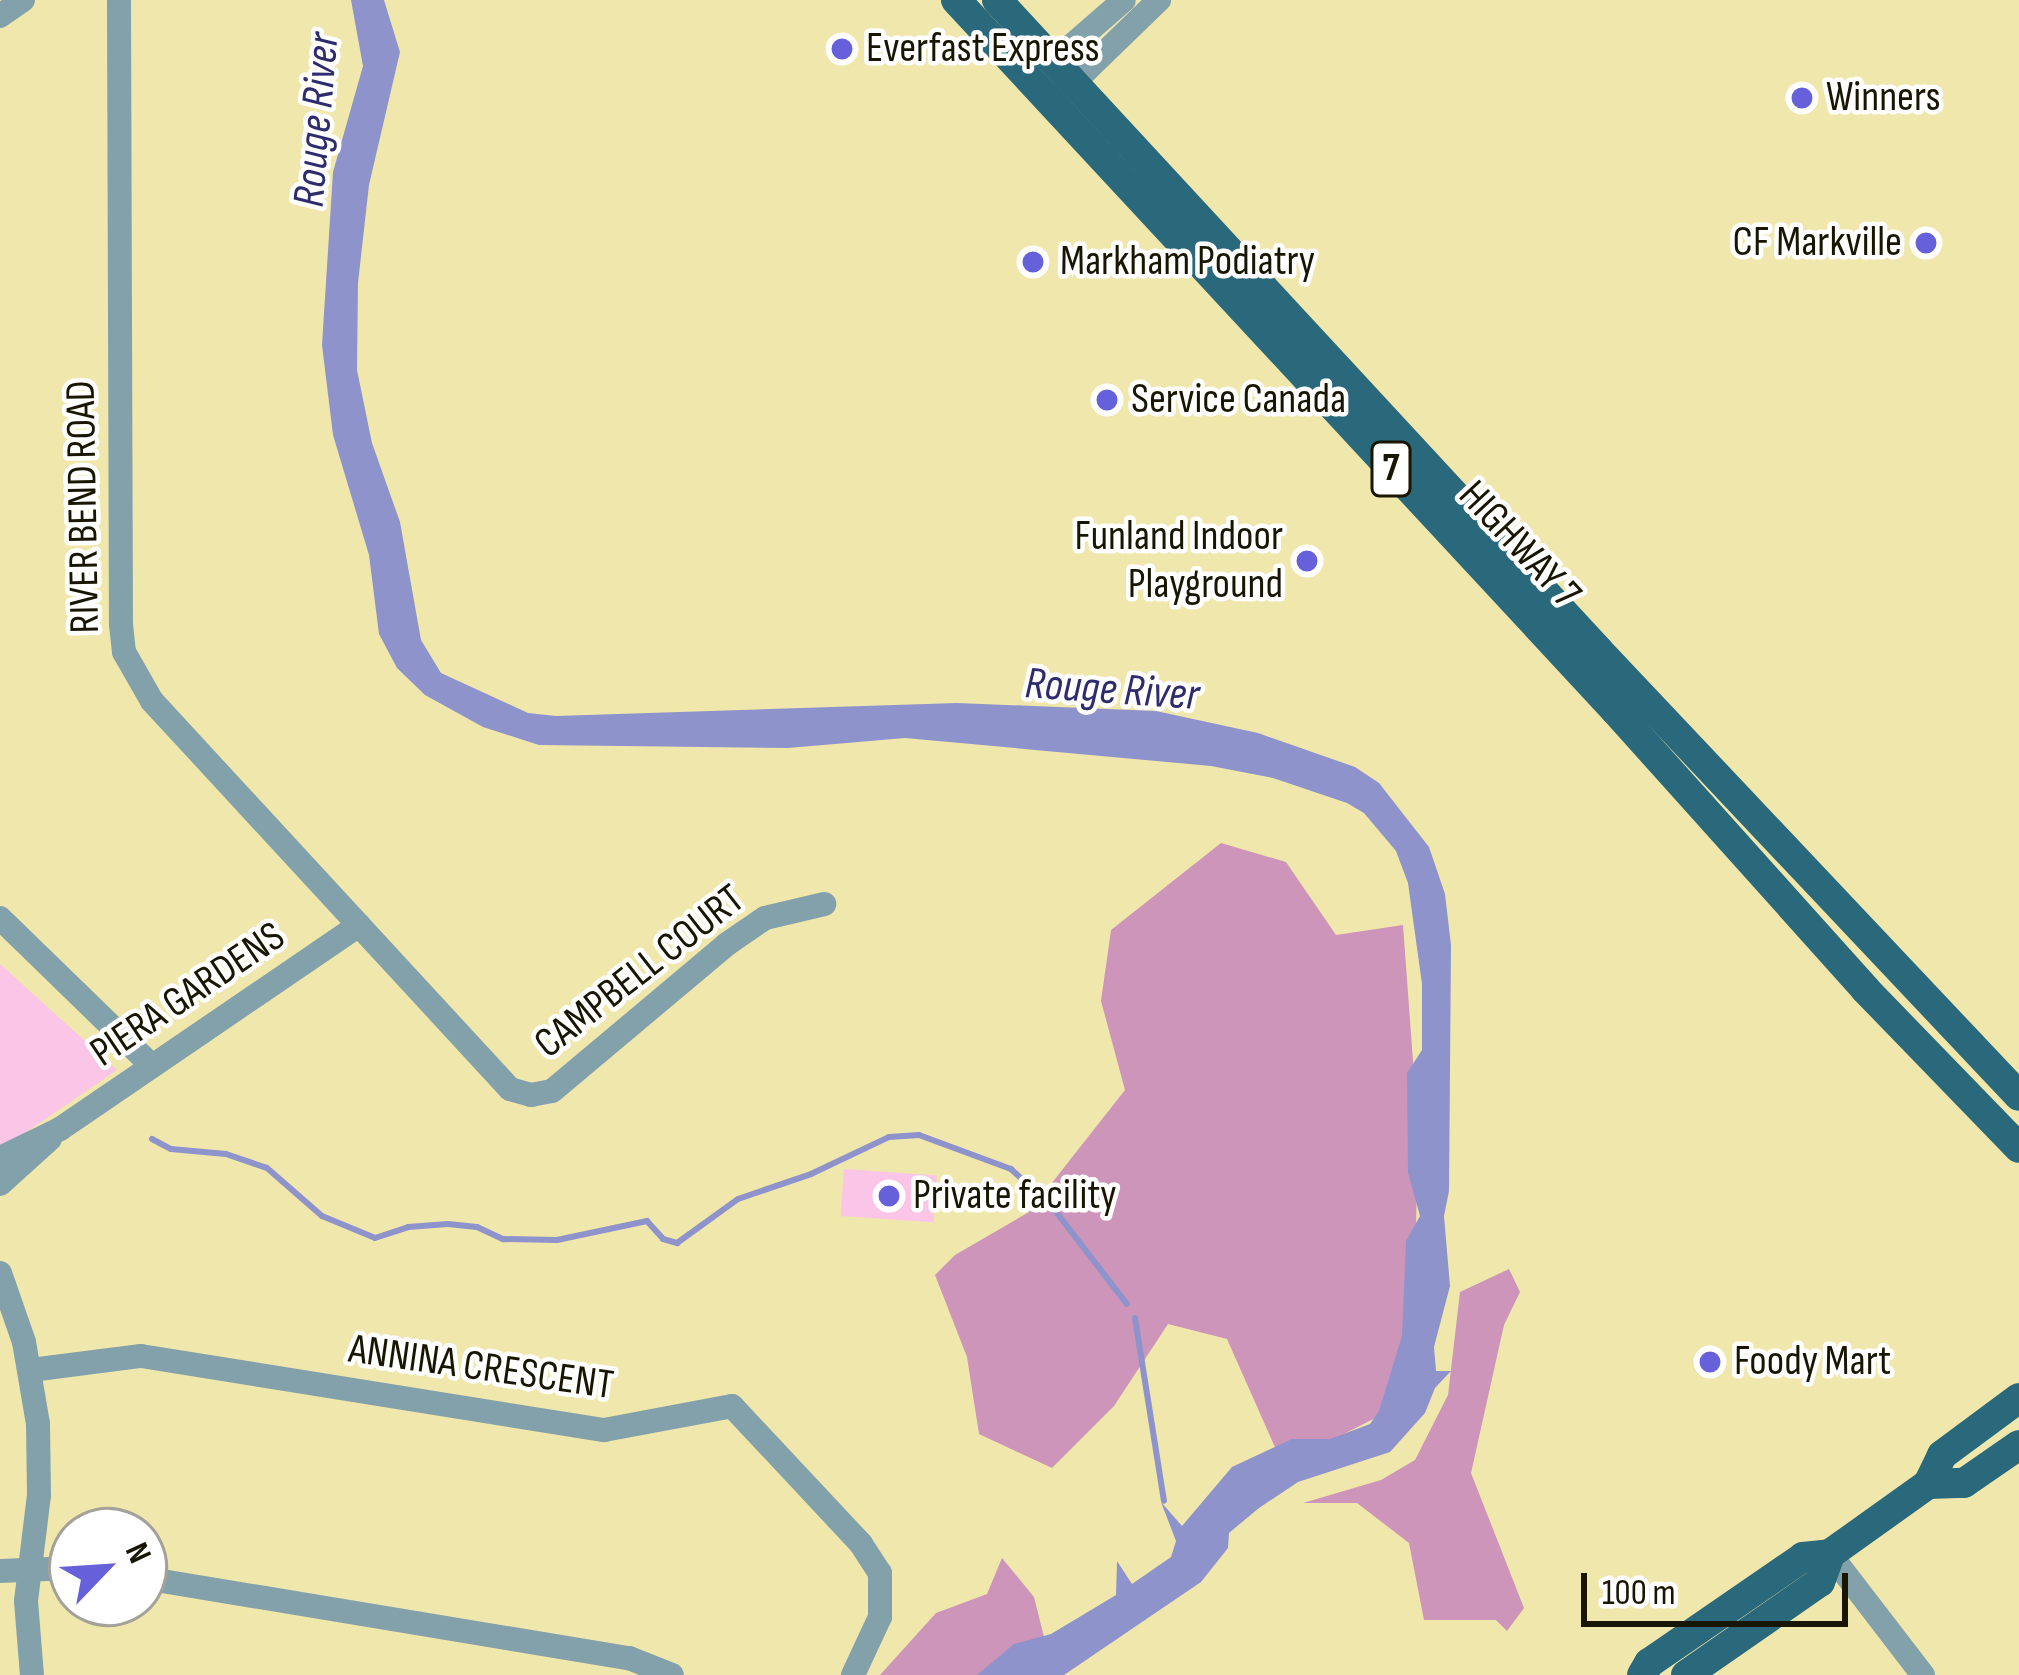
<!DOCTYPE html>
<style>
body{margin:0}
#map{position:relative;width:2019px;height:1675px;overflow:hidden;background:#f0e7ac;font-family:"Sofia Sans Condensed",sans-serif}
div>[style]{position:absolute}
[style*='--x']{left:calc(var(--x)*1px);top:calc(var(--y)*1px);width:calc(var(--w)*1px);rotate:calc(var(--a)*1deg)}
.green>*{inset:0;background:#fac5e6;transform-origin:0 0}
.forest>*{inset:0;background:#cd95b9}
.water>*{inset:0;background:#8f93cb}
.stream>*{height:6px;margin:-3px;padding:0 3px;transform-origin:3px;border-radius:3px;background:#8f93cb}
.minor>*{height:24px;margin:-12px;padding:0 12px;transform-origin:12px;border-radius:12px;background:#83a1ab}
.major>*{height:30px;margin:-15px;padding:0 15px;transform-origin:15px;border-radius:15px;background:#2a687b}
.dots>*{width:33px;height:33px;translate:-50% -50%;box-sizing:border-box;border:6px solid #fff;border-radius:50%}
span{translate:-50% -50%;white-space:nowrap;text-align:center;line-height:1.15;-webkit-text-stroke:9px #fff;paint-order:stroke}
.shield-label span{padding:3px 9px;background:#fff;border:3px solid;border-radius:9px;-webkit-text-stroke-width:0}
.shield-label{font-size:39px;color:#181501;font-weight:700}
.poi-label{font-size:42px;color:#181501}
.left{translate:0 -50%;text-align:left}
.right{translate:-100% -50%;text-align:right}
.street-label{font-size:42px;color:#181501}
.water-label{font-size:45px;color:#2f2c6e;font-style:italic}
.north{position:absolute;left:48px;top:1507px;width:120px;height:120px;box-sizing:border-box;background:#fff;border:3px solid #a3a199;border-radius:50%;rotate:65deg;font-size:33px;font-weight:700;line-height:48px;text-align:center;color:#181501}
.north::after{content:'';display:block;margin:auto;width:42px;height:54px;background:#6660da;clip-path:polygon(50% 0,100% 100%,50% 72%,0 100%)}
.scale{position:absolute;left:1581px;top:1573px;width:267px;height:54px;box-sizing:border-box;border:6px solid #181501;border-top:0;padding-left:15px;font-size:36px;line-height:42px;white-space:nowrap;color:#181501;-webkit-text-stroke:9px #fff;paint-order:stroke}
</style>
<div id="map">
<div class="green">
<i style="clip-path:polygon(0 964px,117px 1070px,0 1150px)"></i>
<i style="left:844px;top:1169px;width:93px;height:47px;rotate:4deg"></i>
</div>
<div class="forest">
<i style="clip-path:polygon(1221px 843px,1286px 862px,1336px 935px,1403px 925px,1418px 1129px,1416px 1228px,1397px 1407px,1336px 1438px,1278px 1454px,1227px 1339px,1168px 1324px,1114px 1406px,1052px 1468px,979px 1434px,967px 1357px,935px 1275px,955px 1255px,1029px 1212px,1125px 1090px,1101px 1001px,1111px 930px)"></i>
<i style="clip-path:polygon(1509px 1269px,1520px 1292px,1504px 1325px,1471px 1473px,1524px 1608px,1507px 1631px,1496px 1620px,1424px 1620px,1409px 1543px,1357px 1503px,1303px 1503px,1381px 1480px,1415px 1460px,1448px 1395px,1460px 1292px)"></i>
<i style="clip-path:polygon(1002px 1558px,1034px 1597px,1046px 1645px,992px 1675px,880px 1675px,936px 1613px,987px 1594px)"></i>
</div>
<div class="water">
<i style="clip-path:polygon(351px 0,384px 0,400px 52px,369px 185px,358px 283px,357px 370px,372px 443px,400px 522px,421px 640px,441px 673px,528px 713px,556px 716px,957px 703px,1156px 711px,1258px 733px,1355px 767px,1379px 783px,1429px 847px,1445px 894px,1451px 945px,1449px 1191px,1444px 1216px,1450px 1286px,1434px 1347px,1436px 1371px,1451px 1371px,1435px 1388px,1425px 1413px,1390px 1452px,1298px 1482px,1259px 1508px,1229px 1533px,1228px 1548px,1201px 1582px,1064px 1675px,977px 1675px,1014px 1644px,1051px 1634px,1116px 1595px,1117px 1561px,1132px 1584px,1171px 1557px,1176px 1541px,1161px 1502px,1182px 1526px,1232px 1467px,1292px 1439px,1330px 1439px,1370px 1424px,1379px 1411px,1402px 1336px,1406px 1241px,1420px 1216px,1408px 1173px,1407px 1073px,1422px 1050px,1422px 984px,1408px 883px,1396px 851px,1364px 813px,1347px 803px,1273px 778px,1211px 766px,905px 738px,788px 748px,539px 745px,483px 727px,425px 695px,397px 668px,379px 634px,369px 555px,333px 435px,322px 345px,333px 172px,363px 66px)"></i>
</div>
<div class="stream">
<i style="--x:152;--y:1139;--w:21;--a:28"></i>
<i style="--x:171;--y:1149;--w:55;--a:5.2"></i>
<i style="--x:226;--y:1154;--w:43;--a:18.9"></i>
<i style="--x:267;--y:1168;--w:73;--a:41.1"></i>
<i style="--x:322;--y:1216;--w:57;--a:22.5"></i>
<i style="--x:375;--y:1238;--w:35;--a:-18"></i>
<i style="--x:408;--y:1227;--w:40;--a:-4.3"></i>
<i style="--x:448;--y:1224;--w:29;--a:6"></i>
<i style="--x:477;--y:1227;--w:29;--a:25"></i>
<i style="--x:503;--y:1239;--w:54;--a:1.1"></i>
<i style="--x:557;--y:1240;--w:92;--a:-11.9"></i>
<i style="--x:647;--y:1221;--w:24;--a:48"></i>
<i style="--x:663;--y:1239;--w:15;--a:16"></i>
<i style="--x:677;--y:1243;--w:75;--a:-35.8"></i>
<i style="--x:738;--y:1199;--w:77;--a:-18.9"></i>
<i style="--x:811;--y:1174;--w:86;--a:-25.4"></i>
<i style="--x:889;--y:1137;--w:30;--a:-4"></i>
<i style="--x:919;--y:1135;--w:98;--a:20.3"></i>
<i style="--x:1011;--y:1169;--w:57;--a:42.9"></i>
<i style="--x:1053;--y:1208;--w:121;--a:52.4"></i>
<i style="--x:1135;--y:1318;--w:185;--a:81"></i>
</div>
<div class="minor">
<i style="--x:119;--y:0;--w:624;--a:89.82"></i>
<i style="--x:121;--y:624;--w:28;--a:84"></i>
<i style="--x:124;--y:652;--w:56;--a:60.3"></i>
<i style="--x:152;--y:701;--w:528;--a:47.3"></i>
<i style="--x:510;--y:1089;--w:22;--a:16"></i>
<i style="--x:531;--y:1095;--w:21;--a:-11"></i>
<i style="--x:552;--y:1091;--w:229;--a:-40"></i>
<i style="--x:727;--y:944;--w:46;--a:-34.4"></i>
<i style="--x:765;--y:918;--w:61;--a:-13.3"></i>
<i style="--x:0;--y:16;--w:28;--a:-35"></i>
<i style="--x:1055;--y:60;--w:91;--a:-41"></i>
<i style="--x:1063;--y:93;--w:134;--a:-44.1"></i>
<i style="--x:0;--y:918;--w:212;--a:44.2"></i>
<i style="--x:0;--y:1158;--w:67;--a:-25.8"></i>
<i style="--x:60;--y:1129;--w:362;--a:-34.3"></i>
<i style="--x:0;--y:1184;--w:67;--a:-42"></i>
<i style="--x:0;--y:1273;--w:73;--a:70.8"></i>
<i style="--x:24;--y:1342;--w:83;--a:80.3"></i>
<i style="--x:38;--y:1424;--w:71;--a:89.2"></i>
<i style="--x:39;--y:1495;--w:107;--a:97"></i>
<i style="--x:26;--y:1601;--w:74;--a:85.4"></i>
<i style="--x:31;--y:1370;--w:111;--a:-7.3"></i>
<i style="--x:141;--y:1356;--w:469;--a:9.1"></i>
<i style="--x:604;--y:1430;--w:130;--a:-10.6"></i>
<i style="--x:732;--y:1406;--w:189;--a:46.9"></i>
<i style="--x:861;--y:1544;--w:35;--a:57"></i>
<i style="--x:880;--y:1573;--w:44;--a:90"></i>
<i style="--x:880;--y:1617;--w:64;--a:115"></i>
<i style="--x:1830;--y:1554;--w:153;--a:52.5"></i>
<i style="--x:0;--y:1571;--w:72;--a:-2.4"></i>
<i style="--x:144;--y:1578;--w:492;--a:9.4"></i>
<i style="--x:629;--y:1658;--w:46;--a:21.6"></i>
</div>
<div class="major">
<i style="--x:956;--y:0;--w:969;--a:47.13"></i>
<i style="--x:1615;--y:710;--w:375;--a:48.1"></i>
<i style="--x:1865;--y:989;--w:221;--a:45.9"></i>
<i style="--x:997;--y:0;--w:885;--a:47.24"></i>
<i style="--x:1598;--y:650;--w:613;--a:46.65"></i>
<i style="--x:1928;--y:1484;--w:36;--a:-2"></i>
<i style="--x:1964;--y:1483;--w:67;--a:-34.6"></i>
<i style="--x:1642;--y:1675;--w:14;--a:-60"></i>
<i style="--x:1649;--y:1663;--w:187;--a:-34.5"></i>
<i style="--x:1803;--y:1557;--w:27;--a:-6"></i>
<i style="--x:1830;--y:1554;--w:120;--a:-35.5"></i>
<i style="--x:1928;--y:1484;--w:32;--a:-64"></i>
<i style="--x:1942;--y:1455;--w:96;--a:-36.5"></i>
<i style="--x:1686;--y:1675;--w:163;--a:-34.8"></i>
<i style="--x:1820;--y:1582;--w:30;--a:-70"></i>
</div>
<div class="dots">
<i style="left:842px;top:49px;background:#6660da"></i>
<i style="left:1802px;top:98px;background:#6660da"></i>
<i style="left:1926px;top:243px;background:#6660da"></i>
<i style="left:1033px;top:262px;background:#6660da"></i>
<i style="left:1107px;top:400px;background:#6660da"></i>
<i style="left:1307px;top:561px;background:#6660da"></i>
<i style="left:889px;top:1196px;background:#6660da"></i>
<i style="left:1710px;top:1362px;background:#6660da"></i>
</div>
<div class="shield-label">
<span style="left:1391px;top:469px">7</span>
</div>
<div class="poi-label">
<span class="left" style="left:866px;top:49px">Everfast Express</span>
<span class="left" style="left:1826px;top:98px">Winners</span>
<span class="right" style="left:1902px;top:243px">CF Markville</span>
<span class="left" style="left:1060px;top:262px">Markham Podiatry</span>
<span class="left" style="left:1131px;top:400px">Service Canada</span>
<span class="right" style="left:1283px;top:561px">Funland Indoor<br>Playground</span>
<span class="left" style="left:913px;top:1196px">Private facility</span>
<span class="left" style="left:1734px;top:1362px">Foody Mart</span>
</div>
<div class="street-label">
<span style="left:84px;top:507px;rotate:-91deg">RIVER BEND ROAD</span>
<span style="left:1519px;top:545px;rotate:47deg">HIGHWAY 7</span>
<span style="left:640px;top:972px;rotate:-38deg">CAMPBELL COURT</span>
<span style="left:188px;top:995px;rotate:-34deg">PIERA GARDENS</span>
<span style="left:481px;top:1368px;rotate:8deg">ANNINA CRESCENT</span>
</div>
<div class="water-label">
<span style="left:317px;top:120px;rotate:-85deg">Rouge River</span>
<span style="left:1112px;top:690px;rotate:4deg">Rouge River</span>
</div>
<div class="north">N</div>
<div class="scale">100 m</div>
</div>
